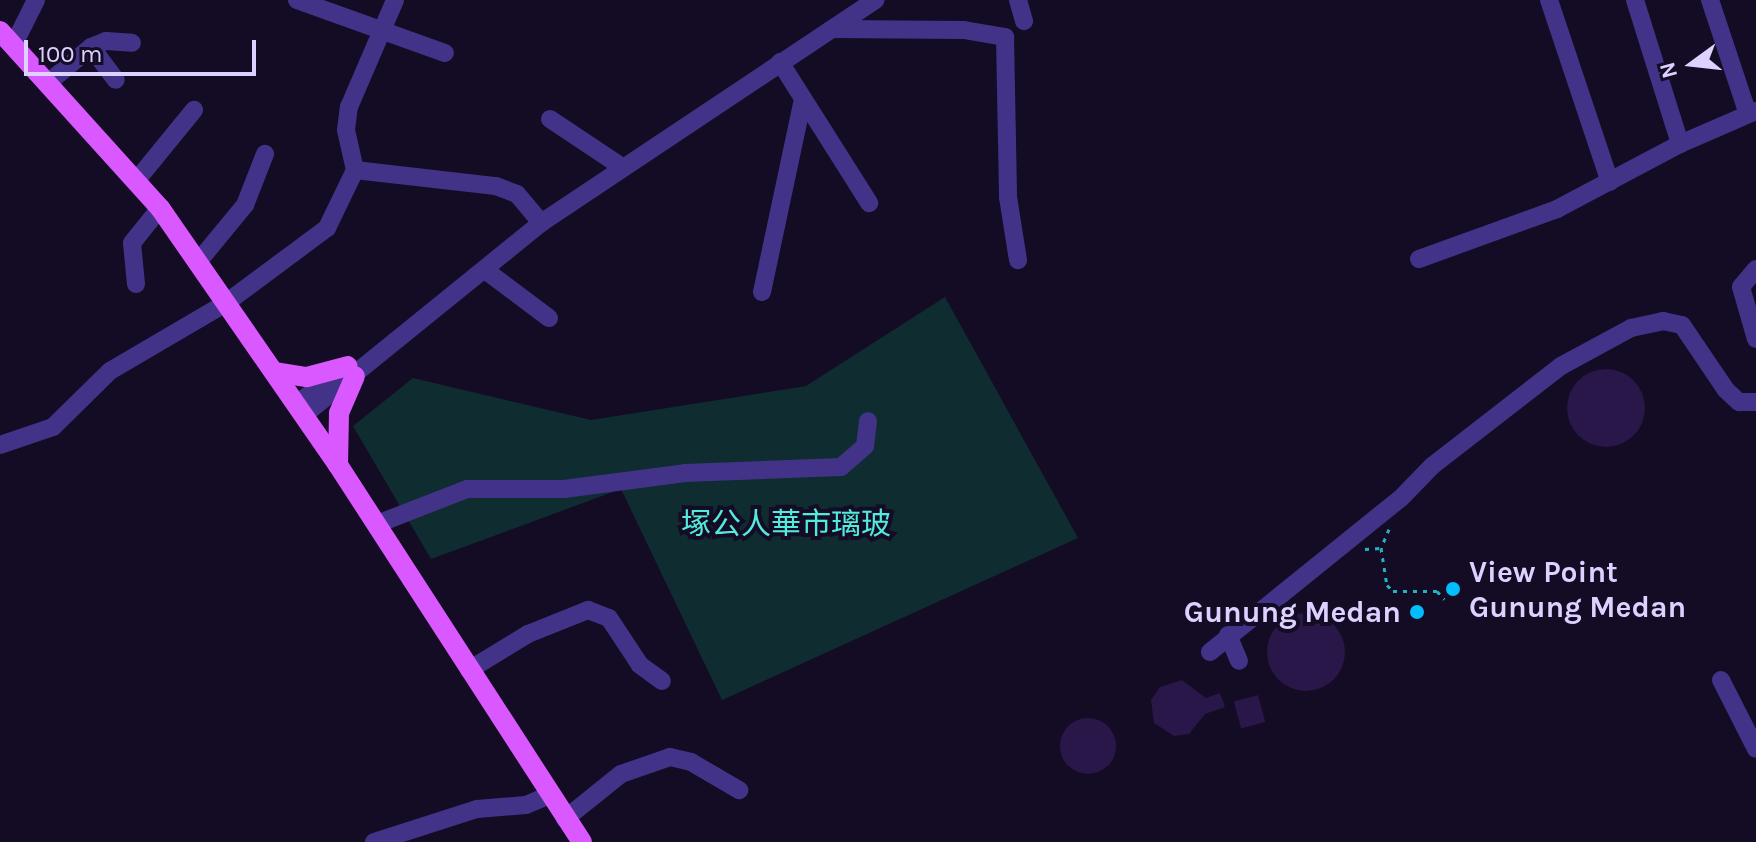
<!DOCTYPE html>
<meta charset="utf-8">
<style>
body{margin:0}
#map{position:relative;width:1756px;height:842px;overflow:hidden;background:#140c25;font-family:Karla,"Noto Sans SC",sans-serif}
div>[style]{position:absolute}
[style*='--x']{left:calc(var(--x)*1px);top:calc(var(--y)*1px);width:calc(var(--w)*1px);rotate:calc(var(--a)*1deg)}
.green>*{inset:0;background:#0f2c30}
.building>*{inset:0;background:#281748;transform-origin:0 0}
.round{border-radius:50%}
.path>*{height:3px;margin-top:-1.5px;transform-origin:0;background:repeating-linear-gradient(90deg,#24b2c0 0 4px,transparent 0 10px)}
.minor>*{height:18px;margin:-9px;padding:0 9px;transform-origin:9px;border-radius:9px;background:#433388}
.major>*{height:20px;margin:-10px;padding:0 10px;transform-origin:10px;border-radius:10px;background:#da58ff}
.dots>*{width:22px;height:22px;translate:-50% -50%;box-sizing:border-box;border:4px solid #140c25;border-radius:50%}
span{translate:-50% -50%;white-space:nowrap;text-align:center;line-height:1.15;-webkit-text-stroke:8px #140c25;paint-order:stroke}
.park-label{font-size:30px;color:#52eadb}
.poi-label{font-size:30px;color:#ddd1ff;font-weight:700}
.left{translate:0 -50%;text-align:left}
.right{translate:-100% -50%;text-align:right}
.north{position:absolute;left:1652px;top:24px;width:80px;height:80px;-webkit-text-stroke:6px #140c25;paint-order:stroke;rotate:255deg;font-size:22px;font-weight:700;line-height:32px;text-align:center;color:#ddd1ff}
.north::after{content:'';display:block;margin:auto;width:28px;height:36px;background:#ddd1ff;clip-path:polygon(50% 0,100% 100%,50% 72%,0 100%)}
.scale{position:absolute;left:24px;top:40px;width:232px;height:36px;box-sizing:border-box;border:4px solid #ddd1ff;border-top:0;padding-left:10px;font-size:24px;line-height:28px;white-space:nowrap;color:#ddd1ff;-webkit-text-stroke:6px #140c25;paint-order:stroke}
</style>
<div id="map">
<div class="green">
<i style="clip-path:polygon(945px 297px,1078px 538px,722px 700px,621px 489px,431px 559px,353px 426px,413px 378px,591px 420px,806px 386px)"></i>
</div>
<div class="building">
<i class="round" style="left:1567px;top:369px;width:78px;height:78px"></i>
<i class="round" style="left:1267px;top:613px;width:78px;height:78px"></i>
<i style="clip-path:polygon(1182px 680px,1206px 698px,1220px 693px,1225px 707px,1205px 714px,1189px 734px,1174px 736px,1154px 723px,1151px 700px,1160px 687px)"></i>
<i style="left:1258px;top:695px;width:28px;height:25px;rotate:75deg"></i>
<i class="round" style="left:1060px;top:718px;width:56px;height:56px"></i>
</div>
<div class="path">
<i style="--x:1389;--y:529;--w:21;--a:113"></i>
<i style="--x:1381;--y:548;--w:37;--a:81"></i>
<i style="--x:1387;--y:585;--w:8;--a:45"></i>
<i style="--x:1393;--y:591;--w:44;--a:0"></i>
<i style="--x:1437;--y:591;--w:11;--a:49"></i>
<i style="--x:1365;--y:549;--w:16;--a:-4"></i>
</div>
<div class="minor">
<i style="--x:297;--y:0;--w:157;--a:19.7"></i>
<i style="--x:1018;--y:0;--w:22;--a:74"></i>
<i style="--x:1549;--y:0;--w:192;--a:71.5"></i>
<i style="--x:1635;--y:0;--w:151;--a:72.6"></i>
<i style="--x:1680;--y:144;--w:83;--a:-23.5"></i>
<i style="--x:1710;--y:0;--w:120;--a:71.6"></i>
<i style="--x:832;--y:29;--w:132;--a:0.4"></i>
<i style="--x:964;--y:30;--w:42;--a:9.7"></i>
<i style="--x:1005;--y:37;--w:160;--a:88.9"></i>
<i style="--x:1008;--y:197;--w:64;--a:81"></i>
<i style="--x:14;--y:44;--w:49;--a:-63.4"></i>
<i style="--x:91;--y:47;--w:41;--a:52.9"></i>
<i style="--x:780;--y:62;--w:167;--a:57.7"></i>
<i style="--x:49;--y:82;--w:55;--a:-39.8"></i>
<i style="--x:91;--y:47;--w:16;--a:-22"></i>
<i style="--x:106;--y:41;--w:26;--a:4"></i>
<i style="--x:550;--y:119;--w:87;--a:33.7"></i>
<i style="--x:355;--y:170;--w:142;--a:6.5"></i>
<i style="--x:496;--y:186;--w:22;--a:21"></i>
<i style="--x:517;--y:194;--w:38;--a:50"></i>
<i style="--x:136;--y:181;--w:92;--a:-50.8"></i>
<i style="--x:1419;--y:259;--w:147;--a:-19.9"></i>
<i style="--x:1557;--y:209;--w:139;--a:-27.9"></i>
<i style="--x:198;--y:262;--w:74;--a:-50.5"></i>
<i style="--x:245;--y:205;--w:55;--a:-68.6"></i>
<i style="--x:1756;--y:269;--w:23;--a:130"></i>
<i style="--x:1741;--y:287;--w:54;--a:73.9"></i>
<i style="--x:485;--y:270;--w:80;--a:36.9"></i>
<i style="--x:136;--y:284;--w:41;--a:-95.6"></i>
<i style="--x:132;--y:243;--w:45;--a:-51.3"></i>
<i style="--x:762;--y:292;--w:197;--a:-78"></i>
<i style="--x:296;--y:404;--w:62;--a:-35.8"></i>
<i style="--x:304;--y:415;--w:305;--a:-39"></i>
<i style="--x:541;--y:223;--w:402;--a:-33.7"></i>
<i style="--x:0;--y:445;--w:56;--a:-18.8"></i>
<i style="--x:53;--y:427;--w:80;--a:-44.5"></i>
<i style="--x:110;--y:371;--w:134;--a:-30.4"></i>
<i style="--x:226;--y:303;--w:126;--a:-36.6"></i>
<i style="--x:327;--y:228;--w:64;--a:-64.2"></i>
<i style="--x:355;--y:170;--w:41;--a:-102.7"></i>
<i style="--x:346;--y:130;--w:23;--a:-83"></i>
<i style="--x:349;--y:107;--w:116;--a:-66.7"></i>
<i style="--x:377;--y:524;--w:97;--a:-21.3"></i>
<i style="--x:467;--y:489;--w:97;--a:0"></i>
<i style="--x:564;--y:489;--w:122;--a:-7.5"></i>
<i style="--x:685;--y:473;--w:156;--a:-2.2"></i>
<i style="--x:841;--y:467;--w:32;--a:-41"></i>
<i style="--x:865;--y:446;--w:25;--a:-83"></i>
<i style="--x:1228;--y:635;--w:28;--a:67"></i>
<i style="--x:1210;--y:652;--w:245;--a:-38.9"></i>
<i style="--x:1401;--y:498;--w:45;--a:-45.9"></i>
<i style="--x:1432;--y:466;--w:163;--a:-37.8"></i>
<i style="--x:1561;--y:366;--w:80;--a:-28.5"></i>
<i style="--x:1631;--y:328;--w:33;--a:-12"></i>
<i style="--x:1663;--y:321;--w:19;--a:12"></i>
<i style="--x:1682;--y:325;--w:78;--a:55.9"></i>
<i style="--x:1726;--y:390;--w:18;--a:43"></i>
<i style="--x:1739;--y:402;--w:17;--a:0"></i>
<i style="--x:469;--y:670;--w:69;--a:-31.4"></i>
<i style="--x:528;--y:634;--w:65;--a:-21.8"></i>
<i style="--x:588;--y:610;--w:22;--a:21"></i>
<i style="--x:609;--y:618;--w:56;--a:56.6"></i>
<i style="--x:640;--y:665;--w:27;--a:36"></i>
<i style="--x:1721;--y:680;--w:77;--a:63.1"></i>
<i style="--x:565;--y:819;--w:72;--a:-38.8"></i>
<i style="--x:621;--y:774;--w:52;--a:-19.1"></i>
<i style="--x:670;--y:757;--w:22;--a:13"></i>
<i style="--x:691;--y:762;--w:56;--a:30.3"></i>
<i style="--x:374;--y:842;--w:108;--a:-17.8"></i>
<i style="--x:477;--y:809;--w:49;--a:-4.7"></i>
<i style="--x:526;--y:805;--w:26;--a:-23"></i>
</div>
<div class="major">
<i style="--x:0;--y:31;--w:239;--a:47.9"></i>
<i style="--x:160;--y:208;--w:313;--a:55.3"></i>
<i style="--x:338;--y:465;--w:449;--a:57.1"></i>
<i style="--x:274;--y:372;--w:33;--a:9"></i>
<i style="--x:307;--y:377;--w:42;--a:-15"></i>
<i style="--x:338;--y:465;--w:52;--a:-88.9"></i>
<i style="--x:339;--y:413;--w:40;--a:-66.6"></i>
</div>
<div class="dots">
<i style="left:1453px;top:589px;background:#00bdfc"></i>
<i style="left:1417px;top:612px;background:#00bdfc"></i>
</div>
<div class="park-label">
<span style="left:786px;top:524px">塚公人華市璃玻</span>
</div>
<div class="poi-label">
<span class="left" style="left:1469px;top:589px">View Point<br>Gunung Medan</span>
<span class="right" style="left:1401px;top:612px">Gunung Medan</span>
</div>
<div class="north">N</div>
<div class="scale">100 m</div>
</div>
